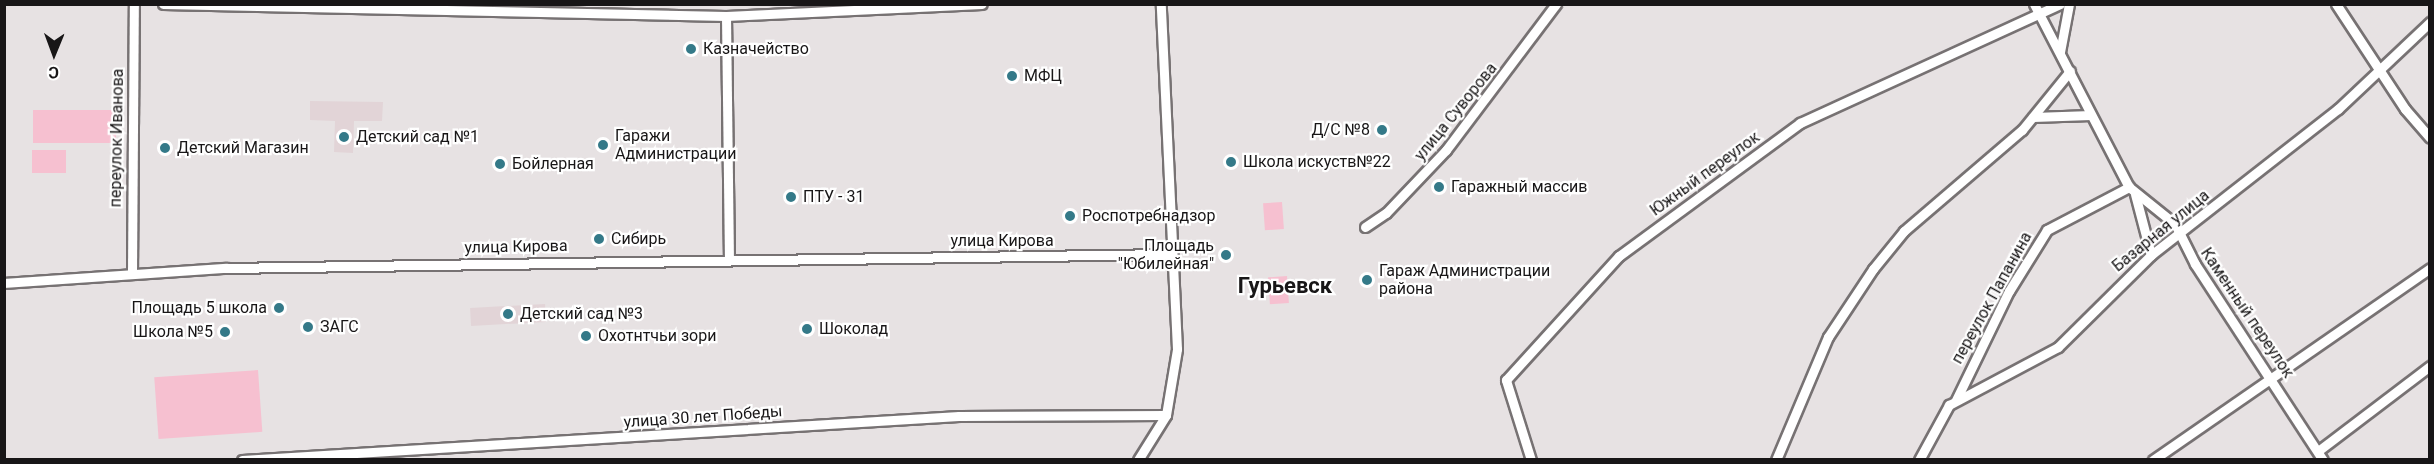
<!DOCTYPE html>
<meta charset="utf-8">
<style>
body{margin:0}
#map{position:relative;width:2434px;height:464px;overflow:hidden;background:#e7e2e3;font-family:Roboto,sans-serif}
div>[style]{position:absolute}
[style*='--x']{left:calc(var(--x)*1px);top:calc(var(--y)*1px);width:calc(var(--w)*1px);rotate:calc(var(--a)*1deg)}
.built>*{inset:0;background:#e2d4d7;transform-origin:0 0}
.green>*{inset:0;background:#f6c0d0;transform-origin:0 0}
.roads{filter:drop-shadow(2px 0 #777273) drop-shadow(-2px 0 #777273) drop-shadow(0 2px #777273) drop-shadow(0 -2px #777273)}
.minor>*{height:9px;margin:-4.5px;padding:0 4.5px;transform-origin:4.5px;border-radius:4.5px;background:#fff}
.dots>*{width:16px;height:16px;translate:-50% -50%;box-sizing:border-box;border:3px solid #fff;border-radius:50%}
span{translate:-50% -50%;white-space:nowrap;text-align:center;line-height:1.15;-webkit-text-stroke:4.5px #fff;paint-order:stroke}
.poi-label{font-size:16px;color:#181617}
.left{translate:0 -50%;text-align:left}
.right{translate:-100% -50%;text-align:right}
.street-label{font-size:16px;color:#181617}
.district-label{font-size:22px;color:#181617;font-weight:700}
.frame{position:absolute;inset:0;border:6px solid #181617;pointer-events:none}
.north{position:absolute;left:24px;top:24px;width:60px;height:60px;-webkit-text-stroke:4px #fff;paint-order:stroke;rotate:181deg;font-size:16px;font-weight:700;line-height:24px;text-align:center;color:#181617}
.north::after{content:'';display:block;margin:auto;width:21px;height:27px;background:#181617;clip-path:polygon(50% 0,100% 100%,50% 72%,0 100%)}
</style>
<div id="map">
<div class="built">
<i style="clip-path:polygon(310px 101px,383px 102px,382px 121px,354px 121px,353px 153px,334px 152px,335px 121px,310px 120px)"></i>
<i style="left:545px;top:304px;width:18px;height:75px;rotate:87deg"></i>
</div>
<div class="green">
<i style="left:33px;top:110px;width:83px;height:33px"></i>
<i style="left:32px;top:150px;width:34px;height:23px"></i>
<i style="left:1282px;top:202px;width:27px;height:19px;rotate:86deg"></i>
<i style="left:1287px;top:276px;width:27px;height:19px;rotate:86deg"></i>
<i style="left:258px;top:370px;width:62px;height:104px;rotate:86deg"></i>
</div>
<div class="roads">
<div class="minor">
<i style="--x:163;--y:4;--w:563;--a:1.22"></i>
<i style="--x:726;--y:16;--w:256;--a:-2.7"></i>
<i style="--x:2034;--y:4;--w:206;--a:62.6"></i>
<i style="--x:2129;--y:187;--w:59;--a:38.8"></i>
<i style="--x:2175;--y:224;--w:45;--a:63.4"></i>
<i style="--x:2195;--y:264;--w:234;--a:56.9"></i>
<i style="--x:2336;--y:4;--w:126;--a:56.7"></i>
<i style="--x:2405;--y:109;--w:38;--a:49"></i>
<i style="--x:726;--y:16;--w:242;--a:89.3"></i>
<i style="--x:2060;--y:52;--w:49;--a:-79.4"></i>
<i style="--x:2033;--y:117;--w:58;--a:-2"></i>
<i style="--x:2135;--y:194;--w:63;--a:75.3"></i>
<i style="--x:1365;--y:227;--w:25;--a:-34"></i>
<i style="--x:1386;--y:213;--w:87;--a:-46.4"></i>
<i style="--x:1446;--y:150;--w:183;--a:-53"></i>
<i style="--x:132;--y:273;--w:269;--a:-89.6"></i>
<i style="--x:4;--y:283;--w:222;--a:-3.9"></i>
<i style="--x:225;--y:268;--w:947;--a:-0.85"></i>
<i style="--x:1956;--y:400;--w:121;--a:-64.1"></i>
<i style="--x:2009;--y:291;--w:72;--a:-58.1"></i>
<i style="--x:2047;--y:230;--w:93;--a:-27.7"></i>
<i style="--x:2318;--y:451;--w:141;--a:-37.2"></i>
<i style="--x:242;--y:460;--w:718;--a:-3.51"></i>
<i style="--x:959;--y:416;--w:207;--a:-0.3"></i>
<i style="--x:1138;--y:460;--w:53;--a:-58.1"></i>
<i style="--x:1166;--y:415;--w:67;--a:-80.5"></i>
<i style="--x:1177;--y:349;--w:345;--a:-92.7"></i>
<i style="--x:1531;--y:460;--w:84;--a:-107.4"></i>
<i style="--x:1506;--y:380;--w:168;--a:-47.7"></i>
<i style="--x:1619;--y:256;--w:225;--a:-36.3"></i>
<i style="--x:1800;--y:123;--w:286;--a:-24.6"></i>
<i style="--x:1776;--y:460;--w:134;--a:-67.1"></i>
<i style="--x:1828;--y:337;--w:82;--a:-56.5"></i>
<i style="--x:1873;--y:269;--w:49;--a:-50.8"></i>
<i style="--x:1904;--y:231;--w:155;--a:-40.6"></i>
<i style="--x:2022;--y:130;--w:76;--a:-50.9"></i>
<i style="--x:1919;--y:460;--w:63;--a:-61.4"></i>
<i style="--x:1949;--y:405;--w:123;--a:-28"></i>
<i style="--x:2058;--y:347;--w:131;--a:-44.7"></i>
<i style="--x:2151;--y:255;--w:237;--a:-38"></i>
<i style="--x:2338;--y:109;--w:127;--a:-43.4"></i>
<i style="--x:2153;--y:460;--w:337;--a:-34.7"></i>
</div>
</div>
<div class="dots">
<i style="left:691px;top:49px;background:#347988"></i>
<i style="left:1012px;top:76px;background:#347988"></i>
<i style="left:1382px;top:130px;background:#347988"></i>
<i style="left:344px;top:137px;background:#347988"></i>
<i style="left:603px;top:145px;background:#347988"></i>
<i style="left:165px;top:148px;background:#347988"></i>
<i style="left:1231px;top:162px;background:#347988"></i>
<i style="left:500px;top:164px;background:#347988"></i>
<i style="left:1439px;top:187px;background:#347988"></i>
<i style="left:791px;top:197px;background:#347988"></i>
<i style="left:1070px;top:216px;background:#347988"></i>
<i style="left:599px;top:239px;background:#347988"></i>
<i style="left:1226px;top:255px;background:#347988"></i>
<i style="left:1367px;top:280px;background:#347988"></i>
<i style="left:279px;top:308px;background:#347988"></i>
<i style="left:508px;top:314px;background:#347988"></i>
<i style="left:308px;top:327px;background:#347988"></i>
<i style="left:807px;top:329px;background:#347988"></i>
<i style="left:225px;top:332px;background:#347988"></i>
<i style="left:586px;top:336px;background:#347988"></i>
</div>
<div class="poi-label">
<span class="left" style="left:703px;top:49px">Казначейство</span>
<span class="left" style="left:1024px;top:76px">МФЦ</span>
<span class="right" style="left:1370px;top:130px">Д/С №8</span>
<span class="left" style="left:615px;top:145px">Гаражи<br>Администрации</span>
<span class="left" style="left:356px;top:137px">Детский сад №1</span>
<span class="left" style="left:177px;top:148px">Детский Магазин</span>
<span class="left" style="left:1243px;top:162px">Школа искуств№22</span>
<span class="left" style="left:512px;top:164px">Бойлерная</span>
<span class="left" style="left:1451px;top:187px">Гаражный массив</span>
<span class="left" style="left:803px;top:197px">ПТУ - 31</span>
<span class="left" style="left:1082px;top:216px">Роспотребнадзор</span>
<span class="left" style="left:611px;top:239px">Сибирь</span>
<span class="right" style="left:1214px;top:255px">Площадь<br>"Юбилейная"</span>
<span class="left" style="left:1379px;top:280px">Гараж Администрации<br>района</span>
<span class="right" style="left:267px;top:308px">Площадь 5 школа</span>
<span class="left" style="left:520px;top:314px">Детский сад №3</span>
<span class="left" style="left:320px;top:327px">ЗАГС</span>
<span class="left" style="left:819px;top:329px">Шоколад</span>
<span class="right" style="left:213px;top:332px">Школа №5</span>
<span class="left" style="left:598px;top:336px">Охотнтчьи зори</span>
</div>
<div class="street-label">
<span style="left:1456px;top:112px;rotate:-51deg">улица Суворова</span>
<span style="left:117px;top:138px;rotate:-89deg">переулок Иванова</span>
<span style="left:1705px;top:174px;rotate:-36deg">Южный переулок</span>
<span style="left:2161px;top:231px;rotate:-39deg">Базарная улица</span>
<span style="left:1002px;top:241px">улица Кирова</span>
<span style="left:516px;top:247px;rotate:-1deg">улица Кирова</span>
<span style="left:1992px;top:298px;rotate:-61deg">переулок Папанина</span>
<span style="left:2247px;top:313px;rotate:56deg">Каменный переулок</span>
<span style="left:703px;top:417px;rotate:-4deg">улица 30 лет Победы</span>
</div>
<div class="district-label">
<span style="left:1285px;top:286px">Гурьевск</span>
</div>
<div class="frame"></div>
<div class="north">С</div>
</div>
